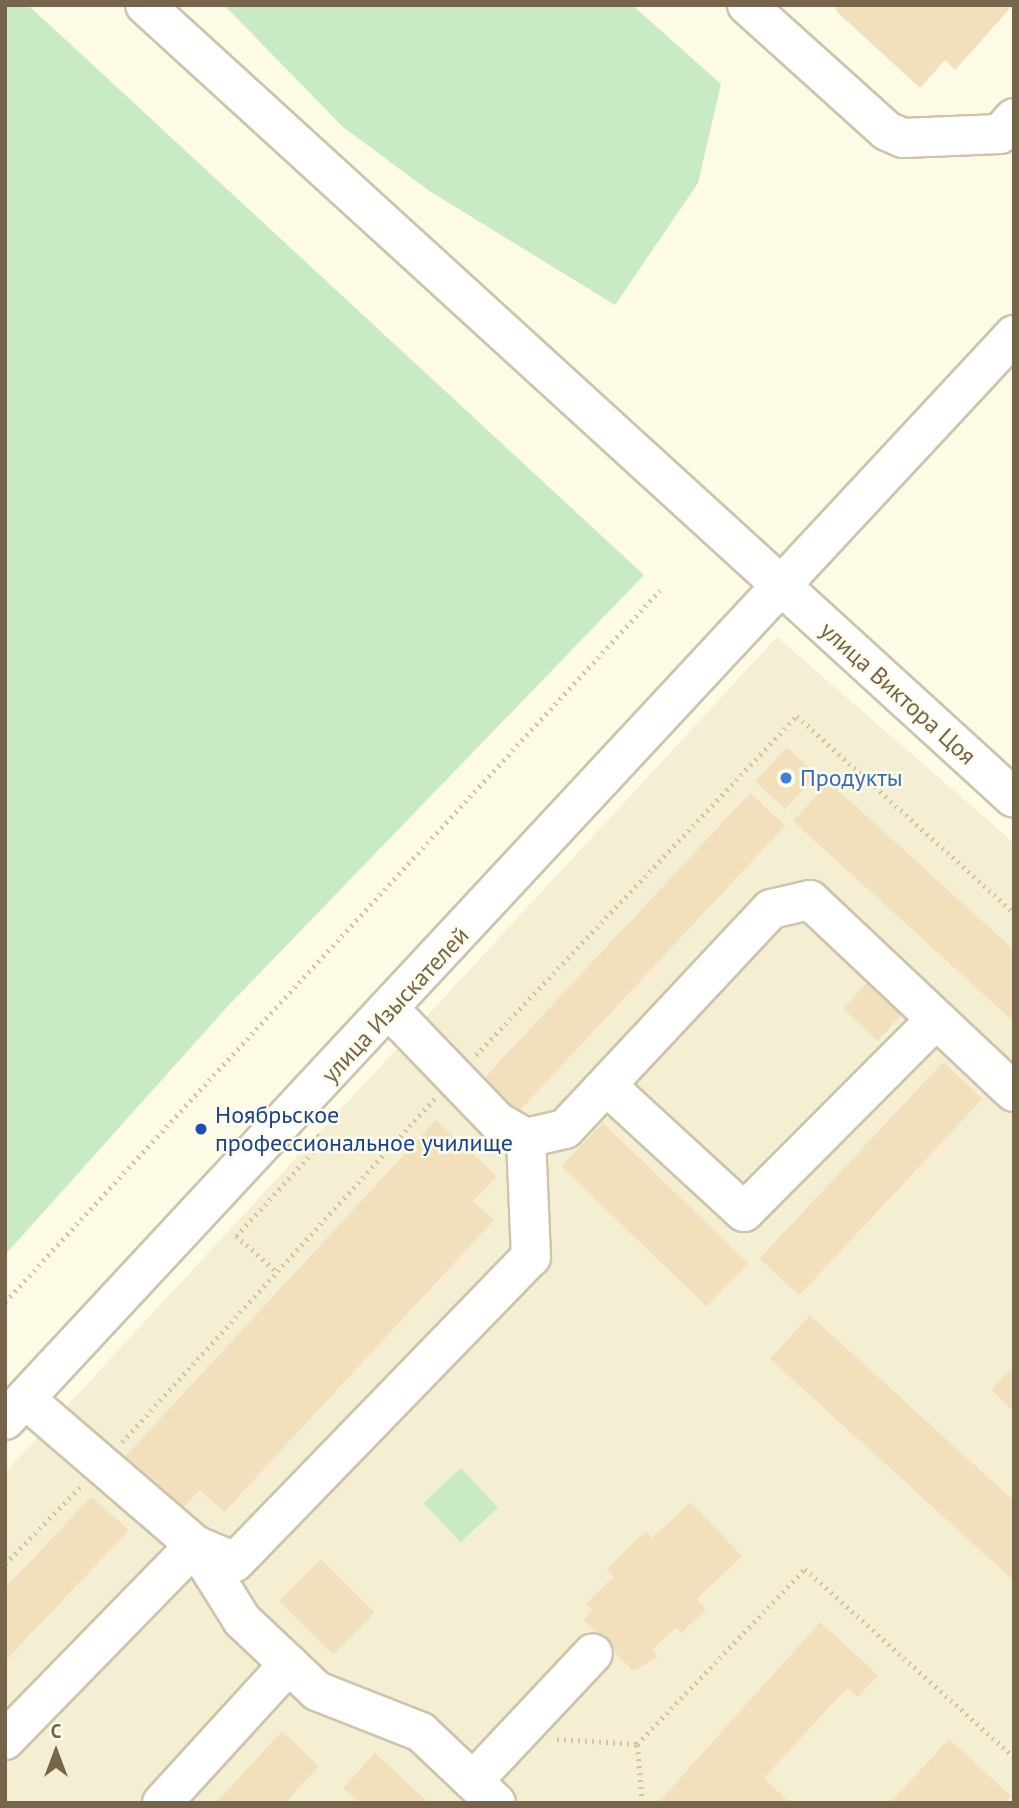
<!DOCTYPE html>
<meta charset="utf-8">
<style>
body{margin:0}
#map{position:relative;width:1019px;height:1808px;overflow:hidden;background:#fdfae5;font-family:"PT Sans",sans-serif}
div>[style]{position:absolute}
[style*='--x']{left:calc(var(--x)*1px);top:calc(var(--y)*1px);width:calc(var(--w)*1px);rotate:calc(var(--a)*1deg)}
.residential>*{inset:0;background:#f4eed3}
.green>*{inset:0;background:#c9ebc3;transform-origin:0 0}
.building>*{inset:0;background:#f2e0bc;transform-origin:0 0}
.path>*{height:4.5px;margin-top:-2.25px;transform-origin:0;background:repeating-linear-gradient(90deg,#d7c49f 0 2px,transparent 0 7px)}
.roads{filter:drop-shadow(2px 0 #cec4ab) drop-shadow(-2px 0 #cec4ab) drop-shadow(0 2px #cec4ab) drop-shadow(0 -2px #cec4ab)}
.minor>*{height:38px;margin:-19px;padding:0 19px;transform-origin:19px;border-radius:19px;background:#fff}
.dots>*{width:19px;height:19px;translate:-50% -50%;box-sizing:border-box;border:4px solid #fffcec;border-radius:50%}
span{translate:-50% -50%;white-space:nowrap;text-align:center;line-height:1.15;-webkit-text-stroke:5px #fffcec;paint-order:stroke}
.street-label{font-size:24px;color:#76654a}
.shop-label{font-size:24px;color:#366cbe}
.left{translate:0 -50%;text-align:left}
.transit-label{font-size:24px;color:#164399}
.frame{position:absolute;inset:0;border:7px solid #76654a;pointer-events:none}
.north{position:absolute;left:21px;top:1717px;width:70px;height:70px;-webkit-text-stroke:5px #fffcec;paint-order:stroke;rotate:0deg;font-size:19px;font-weight:700;line-height:28px;text-align:center;color:#76654a}
.north::after{content:'';display:block;margin:auto;width:24px;height:32px;background:#76654a;clip-path:polygon(50% 0,100% 100%,50% 72%,0 100%)}
</style>
<div id="map">
<div class="residential">
<i style="clip-path:polygon(777px 637px,1014px 843px,1014px 1803px,5px 1803px,5px 1473px)"></i>
</div>
<div class="green">
<i style="clip-path:polygon(5px 5px,28px 5px,644px 575px,227px 1007px,5px 1255px)"></i>
<i style="clip-path:polygon(224px 5px,632px 5px,721px 84px,698px 183px,615px 305px,428px 190px,343px 127px)"></i>
<i style="left:461px;top:1468px;width:54px;height:51px;rotate:47deg"></i>
</div>
<div class="building">
<i style="clip-path:polygon(839px 5px,1013px 5px,955px 70px,945px 60px,920px 88px,835px 10px)"></i>
<i style="left:787px;top:747px;width:41px;height:47px;rotate:43deg"></i>
<i style="clip-path:polygon(829px 782px,1014px 950px,1014px 1022px,793px 821px)"></i>
<i style="left:750px;top:793px;width:48px;height:393px;rotate:43deg"></i>
<i style="left:867px;top:983px;width:47px;height:35px;rotate:43deg"></i>
<i style="left:943px;top:1062px;width:54px;height:269px;rotate:43deg"></i>
<i style="clip-path:polygon(436px 1120px,497px 1176px,473px 1201px,494px 1220px,224px 1512px,200px 1490px,180px 1511px,123px 1459px)"></i>
<i style="left:603px;top:1123px;width:202px;height:60px;rotate:44deg"></i>
<i style="clip-path:polygon(810px 1315px,1014px 1501px,1014px 1581px,770px 1359px)"></i>
<i style="clip-path:polygon(1014px 1366px,1014px 1411px,991px 1390px)"></i>
<i style="clip-path:polygon(91px 1497px,129px 1530px,5px 1661px,5px 1588px)"></i>
<i style="clip-path:polygon(691px 1502px,742px 1556px,697px 1599px,706px 1610px,681px 1633px,676px 1627px,652px 1650px,658px 1657px,633px 1671px,583px 1619px,592px 1610px,586px 1603px,614px 1577px,606px 1569px,646px 1531px,652px 1538px)"></i>
<i style="left:321px;top:1559px;width:76px;height:59px;rotate:45deg"></i>
<i style="clip-path:polygon(820px 1622px,878px 1675px,858px 1697px,847px 1688px,764px 1778px,790px 1803px,658px 1803px)"></i>
<i style="clip-path:polygon(282px 1731px,319px 1766px,285px 1803px,216px 1803px)"></i>
<i style="clip-path:polygon(949px 1739px,1011px 1796px,1005px 1803px,890px 1803px)"></i>
<i style="clip-path:polygon(375px 1753px,429px 1803px,360px 1803px,343px 1788px)"></i>
</div>
<div class="path">
<i style="--x:476;--y:1055;--w:467;--a:-46.6"></i>
<i style="--x:797;--y:716;--w:293;--a:42.2"></i>
<i style="--x:274;--y:1270;--w:51;--a:-138.2"></i>
<i style="--x:236;--y:1236;--w:129;--a:-47.5"></i>
<i style="--x:323;--y:1141;--w:12;--a:-138"></i>
<i style="--x:5;--y:1302;--w:967;--a:-47.39"></i>
<i style="--x:122;--y:1442;--w:464;--a:-47.7"></i>
<i style="--x:5;--y:1564;--w:107;--a:-45.8"></i>
<i style="--x:557;--y:1739;--w:80;--a:3.6"></i>
<i style="--x:642;--y:1803;--w:59;--a:-94.8"></i>
<i style="--x:637;--y:1744;--w:243;--a:-46.2"></i>
<i style="--x:805;--y:1569;--w:281;--a:42"></i>
</div>
<div class="roads">
<div class="minor">
<i style="--x:145;--y:5;--w:1176;--a:42.38"></i>
<i style="--x:747;--y:5;--w:188;--a:42"></i>
<i style="--x:887;--y:131;--w:17;--a:24"></i>
<i style="--x:903;--y:138;--w:97;--a:-2.4"></i>
<i style="--x:1000;--y:134;--w:21;--a:-49"></i>
<i style="--x:391;--y:1011;--w:154;--a:46.1"></i>
<i style="--x:498;--y:1122;--w:32;--a:30"></i>
<i style="--x:526;--y:1138;--w:40;--a:-13"></i>
<i style="--x:565;--y:1129;--w:301;--a:-46.9"></i>
<i style="--x:771;--y:909;--w:40;--a:-13"></i>
<i style="--x:810;--y:900;--w:280;--a:43.3"></i>
<i style="--x:607;--y:1086;--w:186;--a:42.6"></i>
<i style="--x:744;--y:1212;--w:272;--a:-45.1"></i>
<i style="--x:5;--y:1420;--w:1482;--a:-47.08"></i>
<i style="--x:5;--y:1740;--w:272;--a:-45.7"></i>
<i style="--x:195;--y:1545;--w:224;--a:-139.3"></i>
<i style="--x:473;--y:1781;--w:175;--a:-46.8"></i>
<i style="--x:162;--y:1803;--w:188;--a:-47.6"></i>
<i style="--x:496;--y:1803;--w:103;--a:-136.6"></i>
<i style="--x:421;--y:1732;--w:112;--a:-158.5"></i>
<i style="--x:317;--y:1691;--w:103;--a:-136.6"></i>
<i style="--x:242;--y:1620;--w:89;--a:-122.1"></i>
<i style="--x:195;--y:1545;--w:43;--a:23"></i>
<i style="--x:235;--y:1562;--w:425;--a:-45.9"></i>
<i style="--x:531;--y:1257;--w:119;--a:-92.4"></i>
</div>
</div>
<div class="dots">
<i style="left:786px;top:778px;background:#3f7fe0"></i>
<i style="left:201px;top:1129px;background:#1a4fb4"></i>
</div>
<div class="street-label">
<span style="left:898px;top:693px;rotate:42deg">улица Виктора Цоя</span>
<span style="left:395px;top:1005px;rotate:-47deg">улица Изыскателей</span>
</div>
<div class="shop-label">
<span class="left" style="left:800px;top:778px">Продукты</span>
</div>
<div class="transit-label">
<span class="left" style="left:215px;top:1129px">Ноябрьское<br>профессиональное училище</span>
</div>
<div class="frame"></div>
<div class="north">С</div>
</div>
